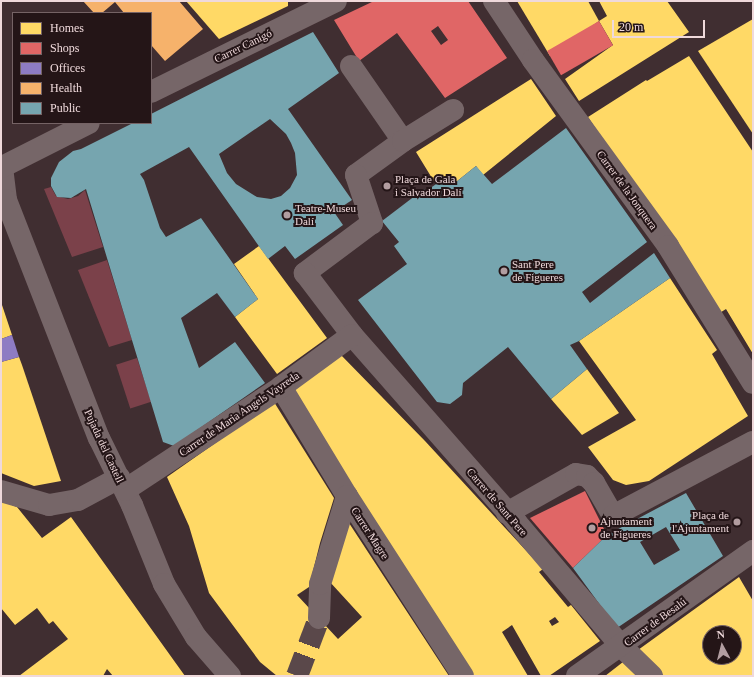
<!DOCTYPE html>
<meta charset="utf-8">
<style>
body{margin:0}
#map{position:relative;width:754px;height:677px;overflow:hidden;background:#402e31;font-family:Georgia,serif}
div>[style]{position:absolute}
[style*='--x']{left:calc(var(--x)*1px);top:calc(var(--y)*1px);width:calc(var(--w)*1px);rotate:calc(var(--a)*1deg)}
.green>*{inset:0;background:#7b414a;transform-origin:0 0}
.homes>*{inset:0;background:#ffd966}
.shops>*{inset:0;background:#e06666;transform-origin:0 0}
.offices>*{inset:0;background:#8e7cc3}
.health>*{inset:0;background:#f6b26b}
.public>*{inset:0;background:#76a5af}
.minor-tunnel>*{height:22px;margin-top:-11px;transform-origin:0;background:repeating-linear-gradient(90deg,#5a484a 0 22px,transparent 0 33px)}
.minor>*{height:22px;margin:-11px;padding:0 11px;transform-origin:11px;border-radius:11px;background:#766668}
.dots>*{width:11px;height:11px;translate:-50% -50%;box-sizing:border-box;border:2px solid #241517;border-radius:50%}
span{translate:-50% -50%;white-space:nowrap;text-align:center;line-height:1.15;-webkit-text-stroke:4px #241517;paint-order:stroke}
.street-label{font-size:11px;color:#efd9db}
.poi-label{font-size:11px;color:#efd9db}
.left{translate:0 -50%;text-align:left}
.right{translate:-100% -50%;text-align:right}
.frame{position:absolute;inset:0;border:2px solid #efd9db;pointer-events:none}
.legend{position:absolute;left:12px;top:12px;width:140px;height:112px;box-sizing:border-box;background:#241517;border:1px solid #756365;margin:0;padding:5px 7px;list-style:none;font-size:12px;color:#efd9db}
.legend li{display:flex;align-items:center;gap:8px;height:20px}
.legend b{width:20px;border:1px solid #756365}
.north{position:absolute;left:702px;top:625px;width:40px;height:40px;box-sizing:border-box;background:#241517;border:1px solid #756365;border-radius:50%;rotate:353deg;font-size:11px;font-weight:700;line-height:16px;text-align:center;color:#efd9db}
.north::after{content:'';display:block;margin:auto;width:14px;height:18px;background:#b29da0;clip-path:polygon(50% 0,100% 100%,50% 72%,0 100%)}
.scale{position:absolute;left:612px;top:20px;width:93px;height:18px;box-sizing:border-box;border:2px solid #efd9db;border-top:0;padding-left:5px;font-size:12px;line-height:14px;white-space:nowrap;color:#efd9db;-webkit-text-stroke:3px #241517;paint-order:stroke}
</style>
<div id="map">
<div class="green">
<i style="clip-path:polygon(51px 187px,56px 196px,68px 199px,78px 196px,85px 190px,103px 247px,72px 257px,44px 189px)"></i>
<i style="clip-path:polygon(107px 260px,132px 340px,109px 347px,78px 270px)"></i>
<i style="left:137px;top:358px;width:46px;height:22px;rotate:72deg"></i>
</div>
<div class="homes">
<i style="clip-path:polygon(186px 1px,288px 1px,288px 6px,219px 39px)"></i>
<i style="clip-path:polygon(517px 1px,588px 1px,599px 21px,550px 56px)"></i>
<i style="clip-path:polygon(599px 1px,667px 1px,689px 32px,579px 101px,565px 79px,613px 45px,599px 21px,607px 16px)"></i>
<i style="clip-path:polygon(753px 19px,753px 134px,698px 51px)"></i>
<i style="clip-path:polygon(689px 56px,753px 152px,753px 354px,726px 309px,718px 314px,588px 117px,646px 80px,647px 81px)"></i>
<i style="clip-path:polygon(531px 79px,556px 116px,483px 175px,476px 166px,456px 182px,452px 177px,448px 181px,445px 178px,435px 183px,416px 152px)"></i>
<i style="clip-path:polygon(259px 246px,327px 338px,277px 374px,235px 317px,258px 299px,234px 264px)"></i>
<i style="clip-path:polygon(670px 278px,717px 350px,712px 354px,748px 416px,649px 481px,626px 485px,613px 480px,588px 447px,636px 420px,579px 341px)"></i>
<i style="clip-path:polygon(1px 302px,12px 335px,1px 339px)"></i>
<i style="clip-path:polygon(evenodd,340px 354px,425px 441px,543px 569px,539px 572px,568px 607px,571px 605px,600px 641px,549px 676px,541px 676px,512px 625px,502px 632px,528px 676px,473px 676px,290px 388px,340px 354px,555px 617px,559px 622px,552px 626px,549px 621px,555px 617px)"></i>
<i style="clip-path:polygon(19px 357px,22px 365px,61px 481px,34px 486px,1px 473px,1px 362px)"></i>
<i style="clip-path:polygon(587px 369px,619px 413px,582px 435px,551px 399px)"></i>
<i style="clip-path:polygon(274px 402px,334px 498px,320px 543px,309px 587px,297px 595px,338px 639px,362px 617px,329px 581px,349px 523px,449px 676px,277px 676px,260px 662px,209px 593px,189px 526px,167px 477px)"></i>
<i style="clip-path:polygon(1px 501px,17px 507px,42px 538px,71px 517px,185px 676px,113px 676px,107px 669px,103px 676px,19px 676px,68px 639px,53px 621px,49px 624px,37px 608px,15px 625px,1px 608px)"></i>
<i style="clip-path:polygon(evenodd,739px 577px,753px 601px,753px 676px,664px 676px,638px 650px,739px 577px,710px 633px,734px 633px,734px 657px,710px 657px,710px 633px)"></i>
<i style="clip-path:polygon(623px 662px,637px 676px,605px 676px)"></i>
</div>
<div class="shops">
<i style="clip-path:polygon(evenodd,374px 1px,468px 1px,507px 58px,445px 98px,397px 33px,359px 61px,334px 20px,374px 1px,438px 26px,448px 40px,441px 45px,431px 31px,438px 26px)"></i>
<i style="left:599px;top:21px;width:28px;height:60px;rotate:60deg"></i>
<i style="clip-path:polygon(585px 491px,607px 535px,573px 568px,530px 518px)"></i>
</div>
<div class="offices">
<i style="clip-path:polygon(12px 335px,19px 357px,1px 362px,1px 339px)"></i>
</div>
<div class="health">
<i style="clip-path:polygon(83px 1px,179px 1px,203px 29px,165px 61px,151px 45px,151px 13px,124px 13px,115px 2px,102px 13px,94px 13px)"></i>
</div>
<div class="public">
<i style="clip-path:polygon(evenodd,313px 32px,339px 73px,288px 109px,352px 200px,334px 212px,343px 225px,295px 259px,285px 246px,268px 259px,189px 147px,140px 174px,144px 180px,160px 228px,166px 237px,201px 218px,258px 299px,235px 317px,217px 293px,181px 318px,199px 368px,235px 342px,265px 383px,174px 446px,163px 442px,86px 189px,71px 198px,57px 197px,51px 186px,51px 178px,59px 162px,73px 151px,81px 149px,133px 123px,151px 123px,151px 114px,313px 32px,270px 119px,286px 134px,291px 143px,295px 153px,297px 175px,290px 188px,281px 196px,271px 199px,257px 197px,236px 184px,227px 173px,219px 154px,270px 119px)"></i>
<i style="clip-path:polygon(566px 128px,647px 242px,582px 292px,590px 303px,654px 253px,670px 278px,579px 341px,570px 345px,587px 369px,551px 399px,508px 347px,463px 383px,462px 395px,450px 404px,437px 402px,358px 300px,407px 264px,394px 246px,399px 242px,382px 221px,424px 189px,426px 191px,445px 178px,448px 181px,452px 177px,456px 182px,476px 166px,492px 184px)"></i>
<i style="clip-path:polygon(evenodd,686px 493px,723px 556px,617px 628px,573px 568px,607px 535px,686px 493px,666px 527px,680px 550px,654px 565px,640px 542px,666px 527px)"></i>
</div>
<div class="minor-tunnel">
<i style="--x:297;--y:676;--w:62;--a:-69.2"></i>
</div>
<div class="minor">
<i style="--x:494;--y:1;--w:71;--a:56.5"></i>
<i style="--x:533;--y:60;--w:230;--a:54"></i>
<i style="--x:668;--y:246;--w:161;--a:58.2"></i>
<i style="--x:351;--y:66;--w:91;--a:55.3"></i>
<i style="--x:403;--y:141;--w:58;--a:144.1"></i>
<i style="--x:356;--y:175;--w:51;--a:71.6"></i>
<i style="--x:372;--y:223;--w:84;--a:143.3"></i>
<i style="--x:305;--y:273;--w:78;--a:52.8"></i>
<i style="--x:352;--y:335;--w:249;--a:48.7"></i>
<i style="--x:516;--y:522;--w:162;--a:49.7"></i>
<i style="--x:621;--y:646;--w:43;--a:44.1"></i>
<i style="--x:151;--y:92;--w:206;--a:-26.2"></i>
<i style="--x:403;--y:141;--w:59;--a:-31.8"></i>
<i style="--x:2;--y:167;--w:33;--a:83"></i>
<i style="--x:6;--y:200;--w:256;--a:68.7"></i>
<i style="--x:99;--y:438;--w:75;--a:63.8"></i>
<i style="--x:132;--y:505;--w:85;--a:67.9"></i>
<i style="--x:164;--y:584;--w:62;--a:58.9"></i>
<i style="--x:196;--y:637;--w:52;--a:48.9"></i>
<i style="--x:2;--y:167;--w:97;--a:-26.8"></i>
<i style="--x:281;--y:387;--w:127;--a:58.8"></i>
<i style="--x:347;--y:496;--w:214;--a:57.2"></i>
<i style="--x:125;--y:490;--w:187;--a:-33.4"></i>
<i style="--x:281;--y:387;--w:88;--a:-36.2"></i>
<i style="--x:1;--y:491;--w:50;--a:16.3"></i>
<i style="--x:49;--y:505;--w:29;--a:-10"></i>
<i style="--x:78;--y:500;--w:47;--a:-28.2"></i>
<i style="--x:507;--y:513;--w:79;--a:-29.5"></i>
<i style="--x:576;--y:474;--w:11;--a:10"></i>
<i style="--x:587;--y:476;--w:10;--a:45"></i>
<i style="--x:594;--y:483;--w:38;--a:60"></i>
<i style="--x:613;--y:516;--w:158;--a:-27.9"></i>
<i style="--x:319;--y:618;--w:34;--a:-88"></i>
<i style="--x:320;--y:584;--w:92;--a:-72.9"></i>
<i style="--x:577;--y:676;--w:216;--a:-35.4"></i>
</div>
<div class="dots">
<i style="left:387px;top:186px;background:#b29da0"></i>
<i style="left:287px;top:215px;background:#b29da0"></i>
<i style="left:504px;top:271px;background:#b29da0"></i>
<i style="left:737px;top:522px;background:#b29da0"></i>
<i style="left:592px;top:528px;background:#b29da0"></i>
</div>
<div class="street-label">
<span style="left:243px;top:46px;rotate:-26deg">Carrer Canigó</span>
<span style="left:627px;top:190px;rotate:54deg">Carrer de la Jonquera</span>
<span style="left:239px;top:414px;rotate:-34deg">Carrer de Maria Angels Vayreda</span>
<span style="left:104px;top:446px;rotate:65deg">Pujada del Castell</span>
<span style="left:497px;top:502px;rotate:49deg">Carrer de Sant Pere</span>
<span style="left:370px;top:533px;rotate:57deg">Carrer Magre</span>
<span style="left:655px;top:622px;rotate:-36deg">Carrer de Besalú</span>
</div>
<div class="poi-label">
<span class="left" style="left:395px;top:186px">Plaça de Gala<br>i Salvador Dalí</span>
<span class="left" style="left:295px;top:215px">Teatre-Museu<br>Dalí</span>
<span class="left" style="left:512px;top:271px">Sant Pere<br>de Figueres</span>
<span class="right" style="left:729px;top:522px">Plaça de<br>l'Ajuntament</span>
<span class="left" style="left:600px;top:528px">Ajuntament<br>de Figueres</span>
</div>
<div class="frame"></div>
<ul class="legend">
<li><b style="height:11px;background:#ffd966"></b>Homes</li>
<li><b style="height:11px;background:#e06666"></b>Shops</li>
<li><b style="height:11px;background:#8e7cc3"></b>Offices</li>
<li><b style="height:11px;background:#f6b26b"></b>Health</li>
<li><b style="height:11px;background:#76a5af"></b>Public</li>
</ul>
<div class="north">N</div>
<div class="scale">20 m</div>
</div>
